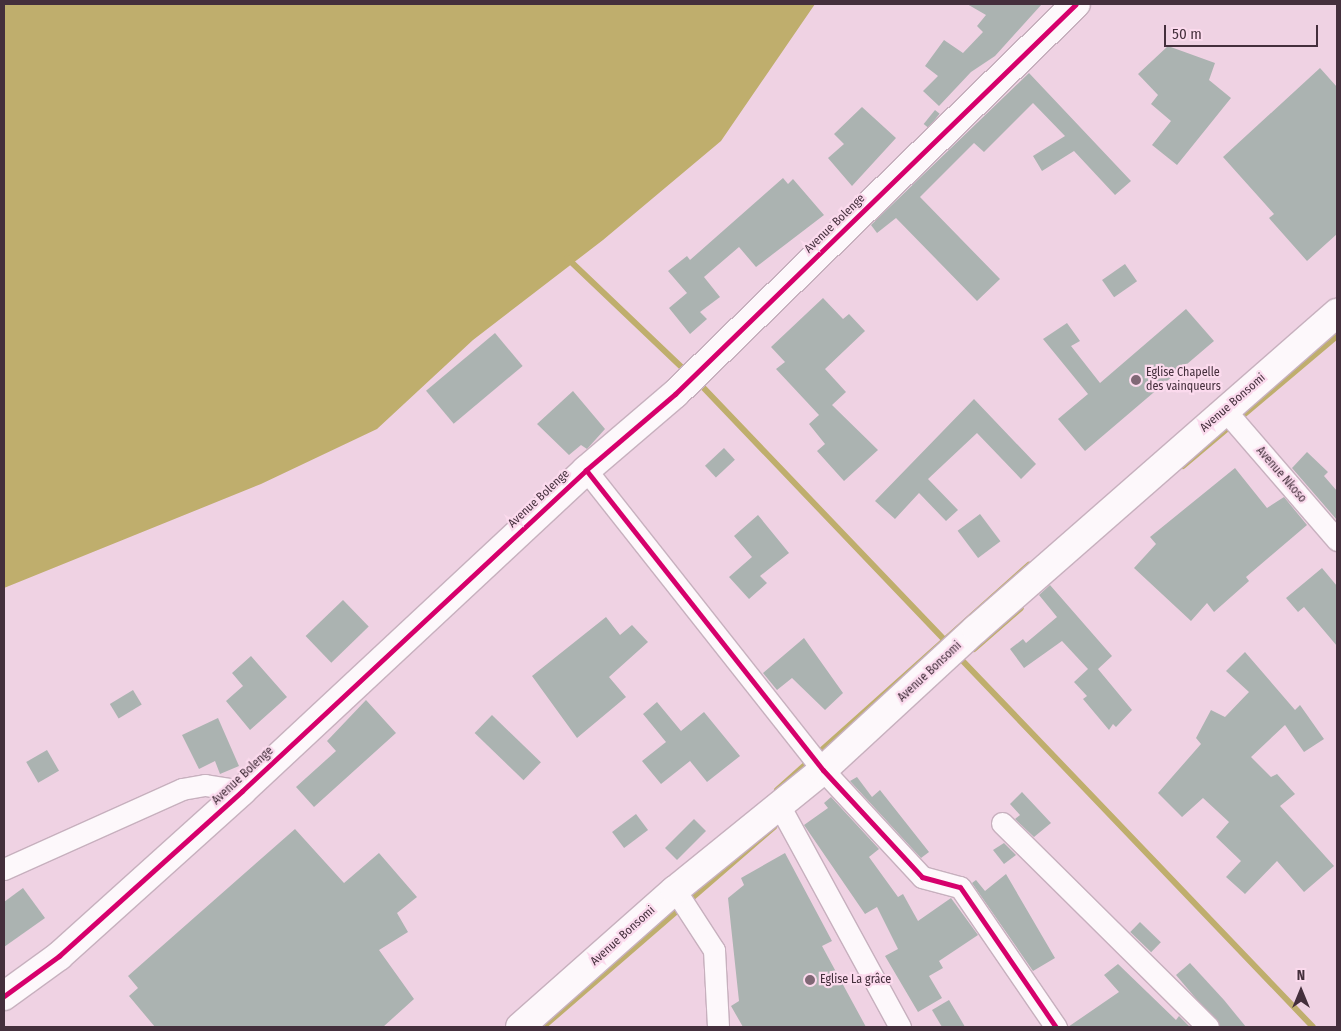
<!DOCTYPE html>
<meta charset="utf-8">
<style>
body{margin:0}
#map{position:relative;width:1341px;height:1031px;overflow:hidden;background:#efd2e3;font-family:"Fira Sans Condensed",sans-serif}
div>[style]{position:absolute}
[style*='--x']{left:calc(var(--x)*1px);top:calc(var(--y)*1px);width:calc(var(--w)*1px);rotate:calc(var(--a)*1deg)}
.water>*{inset:0;background:#bfae6d}
.stream>*{height:6px;margin:-3px;padding:0 3px;transform-origin:3px;border-radius:3px;background:#bfae6d}
.building>*{inset:0;background:#abb3b1;transform-origin:0 0}
.roads{filter:drop-shadow(1px 0 #c7b0be) drop-shadow(-1px 0 #c7b0be) drop-shadow(0 1px #c7b0be) drop-shadow(0 -1px #c7b0be)}
.street>*{height:21px;margin:-10.5px;padding:0 10.5px;transform-origin:10.5px;border-radius:10.5px;background:#fdf8fb}
.secondary>*{height:28px;margin:-14px;padding:0 14px;transform-origin:14px;border-radius:14px;background:#fdf8fb}
.primary>*{height:28px;margin:-14px;padding:0 14px;transform-origin:14px;border-radius:14px;background:#fdf8fb}
.cycleway>*{height:5px;margin:-2.5px;padding:0 2.5px;transform-origin:2.5px;border-radius:2.5px;background:#d6006c}
.dots>*{width:14px;height:14px;translate:-50% -50%;box-sizing:border-box;border:2px solid #fbdaed;border-radius:50%}
span{translate:-50% -50%;white-space:nowrap;text-align:center;line-height:1.15;-webkit-text-stroke:4.5px #fbdaed;paint-order:stroke}
.street-label{font-size:12px;color:#442f3c}
.poi-label{font-size:12px;color:#442f3c}
.left{translate:0 -50%;text-align:left}
.frame{position:absolute;inset:0;border:5px solid #442f3c;pointer-events:none}
.north{position:absolute;left:1276px;top:966px;width:50px;height:50px;-webkit-text-stroke:4px #fbdaed;paint-order:stroke;rotate:0deg;font-size:14px;font-weight:700;line-height:20px;text-align:center;color:#442f3c}
.north::after{content:'';display:block;margin:auto;width:18px;height:22px;background:#442f3c;clip-path:polygon(50% 0,100% 100%,50% 72%,0 100%)}
.scale{position:absolute;left:1164px;top:25px;width:154px;height:22px;box-sizing:border-box;border:2px solid #442f3c;border-top:0;padding-left:6px;font-size:15px;line-height:18px;white-space:nowrap;color:#442f3c;-webkit-text-stroke:4px #fbdaed;paint-order:stroke}
</style>
<div id="map">
<div class="water">
<i style="clip-path:polygon(4px 4px,815px 4px,721px 141px,603px 240px,473px 340px,377px 429px,261px 484px,4px 588px)"></i>
</div>
<div class="stream">
<i style="--x:567;--y:258;--w:168;--a:43.6"></i>
<i style="--x:698;--y:382;--w:365;--a:46.3"></i>
<i style="--x:1183;--y:466;--w:202;--a:-40.2"></i>
<i style="--x:974;--y:649;--w:62;--a:-41.1"></i>
<i style="--x:958;--y:656;--w:513;--a:46.26"></i>
<i style="--x:777;--y:790;--w:338;--a:-41.8"></i>
<i style="--x:543;--y:1027;--w:306;--a:-40.9"></i>
</div>
<div class="building">
<i style="clip-path:polygon(967px 4px,1042px 4px,995px 56px,971px 72px,939px 106px,923px 91px,938px 76px,925px 66px,944px 40px,963px 53px,983px 32px,977px 26px,986px 15px)"></i>
<i style="clip-path:polygon(1168px 46px,1215px 63px,1209px 80px,1231px 98px,1177px 165px,1152px 145px,1171px 121px,1151px 104px,1158px 95px,1138px 74px)"></i>
<i style="clip-path:polygon(1320px 68px,1337px 87px,1337px 234px,1307px 261px,1269px 218px,1274px 214px,1223px 157px)"></i>
<i style="clip-path:polygon(1029px 73px,1131px 181px,1115px 195px,1074px 151px,1042px 171px,1033px 156px,1065px 136px,1033px 103px,984px 152px,974px 143px,920px 197px,1000px 279px,977px 301px,896px 218px,877px 233px,871px 225px)"></i>
<i style="clip-path:polygon(862px 107px,896px 138px,852px 186px,828px 158px,844px 144px,834px 134px)"></i>
<i style="left:935px;top:110px;width:6px;height:18px;rotate:39deg"></i>
<i style="clip-path:polygon(783px 178px,788px 184px,793px 179px,824px 215px,756px 267px,739px 247px,704px 277px,720px 297px,700px 312px,707px 319px,690px 334px,669px 308px,687px 293px,668px 271px,687px 256px,690px 260px)"></i>
<i style="left:1125px;top:264px;width:21px;height:28px;rotate:55deg"></i>
<i style="clip-path:polygon(823px 298px,843px 319px,849px 314px,865px 331px,825px 369px,846px 392px,832px 405px,878px 450px,844px 481px,817px 451px,825px 444px,809px 424px,819px 415px,776px 369px,785px 362px,771px 347px)"></i>
<i style="clip-path:polygon(1186px 309px,1214px 341px,1085px 451px,1058px 419px,1088px 394px,1043px 339px,1067px 323px,1080px 341px,1071px 346px,1100px 383px)"></i>
<i style="left:495px;top:333px;width:43px;height:90px;rotate:50deg"></i>
<i style="clip-path:polygon(573px 391px,605px 429px,587px 449px,581px 445px,569px 455px,537px 424px)"></i>
<i style="clip-path:polygon(974px 399px,1036px 464px,1021px 479px,977px 433px,928px 479px,958px 510px,946px 521px,919px 493px,895px 519px,875px 501px)"></i>
<i style="left:724px;top:448px;width:16px;height:26px;rotate:47deg"></i>
<i style="clip-path:polygon(1307px 452px,1328px 472px,1324px 476px,1337px 491px,1337px 520px,1292px 468px)"></i>
<i style="clip-path:polygon(1235px 468px,1267px 508px,1284px 497px,1307px 525px,1246px 577px,1249px 581px,1214px 612px,1207px 603px,1191px 621px,1134px 568px,1156px 544px,1150px 537px)"></i>
<i style="left:980px;top:514px;width:34px;height:28px;rotate:53deg"></i>
<i style="clip-path:polygon(758px 515px,789px 553px,760px 576px,767px 583px,749px 599px,729px 577px,752px 557px,734px 536px)"></i>
<i style="clip-path:polygon(1322px 568px,1337px 586px,1337px 646px,1304px 607px,1298px 612px,1286px 598px)"></i>
<i style="clip-path:polygon(1050px 585px,1112px 656px,1098px 669px,1132px 710px,1116px 727px,1113px 724px,1109px 730px,1083px 699px,1087px 696px,1074px 682px,1088px 669px,1062px 641px,1024px 668px,1010px 649px,1023px 639px,1026px 643px,1057px 617px,1039px 595px)"></i>
<i style="left:343px;top:600px;width:37px;height:52px;rotate:46deg"></i>
<i style="clip-path:polygon(606px 617px,620px 635px,632px 625px,648px 642px,609px 677px,626px 697px,577px 738px,532px 676px)"></i>
<i style="clip-path:polygon(804px 638px,843px 693px,825px 710px,792px 678px,777px 690px,763px 673px)"></i>
<i style="clip-path:polygon(1245px 652px,1295px 710px,1300px 705px,1324px 739px,1304px 752px,1285px 725px,1251px 757px,1271px 777px,1277px 774px,1295px 794px,1280px 806px,1334px 866px,1304px 892px,1277px 861px,1245px 894px,1226px 877px,1241px 861px,1216px 837px,1229px 822px,1203px 798px,1182px 817px,1158px 793px,1201px 744px,1196px 738px,1211px 710px,1225px 717px,1249px 692px,1226px 671px)"></i>
<i style="clip-path:polygon(251px 656px,287px 697px,250px 730px,226px 701px,243px 686px,232px 673px)"></i>
<i style="left:133px;top:690px;width:17px;height:27px;rotate:59deg"></i>
<i style="clip-path:polygon(366px 700px,396px 733px,314px 807px,296px 787px,336px 751px,327px 741px)"></i>
<i style="clip-path:polygon(657px 702px,681px 731px,704px 712px,740px 756px,707px 782px,690px 761px,661px 784px,642px 761px,666px 742px,643px 714px)"></i>
<i style="left:492px;top:715px;width:68px;height:25px;rotate:44deg"></i>
<i style="clip-path:polygon(218px 718px,239px 766px,220px 774px,215px 761px,199px 769px,182px 735px)"></i>
<i style="left:47px;top:750px;width:24px;height:24px;rotate:60deg"></i>
<i style="clip-path:polygon(857px 777px,872px 797px,880px 790px,929px 852px,921px 858px,850px 781px)"></i>
<i style="clip-path:polygon(1022px 792px,1051px 823px,1034px 837px,1015px 819px,1020px 815px,1010px 804px)"></i>
<i style="clip-path:polygon(831px 797px,879px 849px,869px 857px,898px 897px,903px 894px,918px 921px,951px 898px,978px 935px,939px 961px,943px 968px,929px 976px,942px 998px,918px 1012px,885px 956px,898px 949px,877px 907px,865px 914px,804px 825px,828px 808px,824px 803px)"></i>
<i style="left:636px;top:814px;width:20px;height:30px;rotate:53deg"></i>
<i style="left:694px;top:819px;width:17px;height:41px;rotate:45deg"></i>
<i style="clip-path:polygon(295px 829px,344px 883px,379px 853px,417px 897px,397px 913px,408px 932px,379px 950px,414px 999px,383px 1027px,155px 1027px,129px 996px,138px 988px,128px 976px)"></i>
<i style="clip-path:polygon(1004px 843px,1016px 855px,1004px 864px,993px 850px)"></i>
<i style="clip-path:polygon(785px 853px,832px 941px,822px 946px,866px 1027px,743px 1027px,731px 1006px,739px 1001px,728px 898px,744px 885px,741px 878px)"></i>
<i style="clip-path:polygon(1006px 874px,1055px 958px,1033px 971px,972px 883px,976px 880px,985px 891px)"></i>
<i style="clip-path:polygon(23px 888px,45px 918px,4px 947px,4px 902px)"></i>
<i style="left:1140px;top:922px;width:29px;height:14px;rotate:44deg"></i>
<i style="clip-path:polygon(1190px 963px,1224px 1000px,1246px 1027px,1220px 1027px,1176px 975px)"></i>
<i style="clip-path:polygon(1118px 964px,1176px 1020px,1179px 1016px,1190px 1027px,1068px 1027px,1119px 992px,1104px 975px)"></i>
<i style="clip-path:polygon(949px 1000px,961px 1020px,965px 1027px,942px 1027px,932px 1010px)"></i>
</div>
<div class="roads">
<div class="street">
<i style="--x:1224;--y:409;--w:173;--a:49.2"></i>
<i style="--x:586;--y:470;--w:382;--a:51.7"></i>
<i style="--x:823;--y:770;--w:146;--a:47.2"></i>
<i style="--x:922;--y:877;--w:39;--a:15"></i>
<i style="--x:960;--y:887;--w:170;--a:55.6"></i>
<i style="--x:779;--y:805;--w:253;--a:61.4"></i>
<i style="--x:1002;--y:823;--w:290;--a:44.7"></i>
<i style="--x:4;--y:869;--w:195;--a:-24.2"></i>
<i style="--x:182;--y:789;--w:23;--a:-10"></i>
<i style="--x:205;--y:785;--w:37;--a:9"></i>
<i style="--x:675;--y:890;--w:72;--a:57"></i>
<i style="--x:714;--y:950;--w:77;--a:87"></i>
</div>
<div class="secondary">
<i style="--x:4;--y:996;--w:68;--a:-36"></i>
<i style="--x:59;--y:956;--w:246;--a:-42"></i>
<i style="--x:242;--y:791;--w:471;--a:-43"></i>
<i style="--x:586;--y:470;--w:117;--a:-40.5"></i>
<i style="--x:675;--y:394;--w:559;--a:-44.2"></i>
</div>
<div class="primary">
<i style="--x:520;--y:1027;--w:207;--a:-41.5"></i>
<i style="--x:675;--y:890;--w:191;--a:-39"></i>
<i style="--x:823;--y:770;--w:208;--a:-42.7"></i>
<i style="--x:976;--y:629;--w:480;--a:-41.2"></i>
</div>
</div>
<div class="cycleway">
<i style="--x:586;--y:470;--w:382;--a:51.7"></i>
<i style="--x:823;--y:770;--w:146;--a:47.2"></i>
<i style="--x:922;--y:877;--w:39;--a:15"></i>
<i style="--x:960;--y:887;--w:170;--a:55.6"></i>
<i style="--x:4;--y:996;--w:68;--a:-36"></i>
<i style="--x:59;--y:956;--w:246;--a:-42"></i>
<i style="--x:242;--y:791;--w:471;--a:-43"></i>
<i style="--x:586;--y:470;--w:117;--a:-40.5"></i>
<i style="--x:675;--y:394;--w:559;--a:-44.2"></i>
</div>
<div class="dots">
<i style="left:1136px;top:380px;background:#806876"></i>
<i style="left:810px;top:980px;background:#806876"></i>
</div>
<div class="street-label">
<span style="left:835px;top:224px;rotate:-44deg">Avenue Bolenge</span>
<span style="left:1233px;top:403px;rotate:-41deg">Avenue Bonsomi</span>
<span style="left:1281px;top:475px;rotate:49deg">Avenue Nkoso</span>
<span style="left:539px;top:499px;rotate:-43deg">Avenue Bolenge</span>
<span style="left:930px;top:672px;rotate:-43deg">Avenue Bonsomi</span>
<span style="left:243px;top:776px;rotate:-43deg">Avenue Bolenge</span>
<span style="left:623px;top:936px;rotate:-42deg">Avenue Bonsomi</span>
</div>
<div class="poi-label">
<span class="left" style="left:1146px;top:380px">Eglise Chapelle<br>des vainqueurs</span>
<span class="left" style="left:820px;top:980px">Eglise La grâce</span>
</div>
<div class="frame"></div>
<div class="north">N</div>
<div class="scale">50 m</div>
</div>
